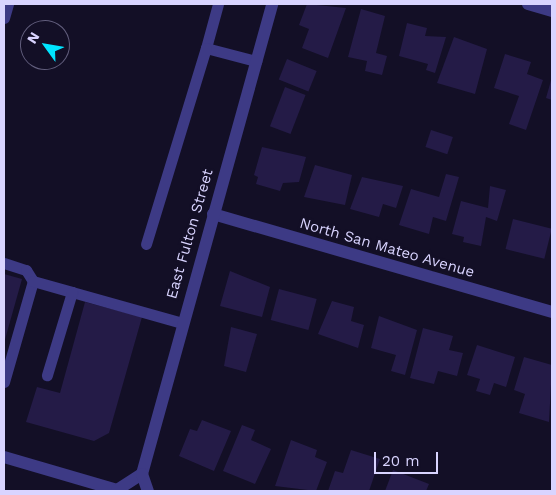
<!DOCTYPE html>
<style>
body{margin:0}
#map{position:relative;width:556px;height:495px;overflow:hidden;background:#130f26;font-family:"Work Sans",sans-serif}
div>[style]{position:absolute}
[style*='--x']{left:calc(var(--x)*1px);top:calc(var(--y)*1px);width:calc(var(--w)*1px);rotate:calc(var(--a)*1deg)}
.building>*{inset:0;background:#241b47;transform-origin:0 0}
.lane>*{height:11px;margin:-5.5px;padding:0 5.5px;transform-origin:5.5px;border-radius:5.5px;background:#3d3a85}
.street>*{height:12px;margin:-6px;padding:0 6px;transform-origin:6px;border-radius:6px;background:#3d3a85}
span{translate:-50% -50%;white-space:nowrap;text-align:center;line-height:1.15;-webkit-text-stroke:5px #130f26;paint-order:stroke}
.street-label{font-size:15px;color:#d9d4ff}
.frame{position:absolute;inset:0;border:5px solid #d9d4ff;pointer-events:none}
.north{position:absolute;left:20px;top:20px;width:50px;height:50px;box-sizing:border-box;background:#130f26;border:1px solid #625e7d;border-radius:50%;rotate:302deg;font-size:14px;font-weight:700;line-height:20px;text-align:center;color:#d9d4ff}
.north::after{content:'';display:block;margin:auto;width:18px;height:22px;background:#00e5ff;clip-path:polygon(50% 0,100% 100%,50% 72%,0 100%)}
.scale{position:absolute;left:374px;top:452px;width:64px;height:22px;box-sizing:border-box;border:2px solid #d9d4ff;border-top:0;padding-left:6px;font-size:15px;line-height:18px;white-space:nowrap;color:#d9d4ff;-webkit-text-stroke:4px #130f26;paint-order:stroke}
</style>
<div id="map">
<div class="building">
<i style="clip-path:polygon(307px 4px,346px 8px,328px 58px,302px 48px,309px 29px,299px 25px)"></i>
<i style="clip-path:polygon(361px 9px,385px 16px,376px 53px,387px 56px,382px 75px,365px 71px,367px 61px,348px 57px)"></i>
<i style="clip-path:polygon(407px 23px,427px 28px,425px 36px,446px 37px,435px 73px,426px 70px,428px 64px,399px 56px)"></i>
<i style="clip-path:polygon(454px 37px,487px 49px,475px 94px,437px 83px)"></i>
<i style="clip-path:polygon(505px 54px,531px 62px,527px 74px,543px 80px,526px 130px,509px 124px,519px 96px,494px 88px)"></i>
<i style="left:287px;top:59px;width:32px;height:22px;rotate:22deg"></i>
<i style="clip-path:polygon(552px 77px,552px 100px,546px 98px)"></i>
<i style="left:285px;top:87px;width:22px;height:42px;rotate:21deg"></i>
<i style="left:431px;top:130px;width:23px;height:18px;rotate:18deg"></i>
<i style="clip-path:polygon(262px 147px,306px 157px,299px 182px,283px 183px,280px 191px,256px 184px,258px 177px,254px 175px)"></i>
<i style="clip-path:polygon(315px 165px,352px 175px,345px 205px,304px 197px)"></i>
<i style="clip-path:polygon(446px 174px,459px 177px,446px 221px,433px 217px,429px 234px,399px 225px,411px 189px,439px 197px)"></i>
<i style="clip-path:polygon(362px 177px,403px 186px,396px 208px,383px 204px,379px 217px,350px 209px)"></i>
<i style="clip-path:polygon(490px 186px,506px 190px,497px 221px,486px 217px,481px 246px,463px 242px,464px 237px,452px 234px,461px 201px,488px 208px)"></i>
<i style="left:513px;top:219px;width:40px;height:31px;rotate:14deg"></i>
<i style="clip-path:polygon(230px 271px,270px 287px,262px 317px,220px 306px)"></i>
<i style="clip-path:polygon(4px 274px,22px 279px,4px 343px)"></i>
<i style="left:279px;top:289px;width:39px;height:32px;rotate:15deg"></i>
<i style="clip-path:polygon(332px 301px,354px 307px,351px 321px,364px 325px,358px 348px,318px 334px)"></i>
<i style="clip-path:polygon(85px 302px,142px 317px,109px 433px,94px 441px,26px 422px,37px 387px,60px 393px)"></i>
<i style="clip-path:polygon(379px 316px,417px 330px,405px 375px,391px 371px,396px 355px,371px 348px)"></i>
<i style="clip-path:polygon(231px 327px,257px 334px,246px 372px,224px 366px)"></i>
<i style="clip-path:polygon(423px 328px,453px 336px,449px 350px,463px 353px,457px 376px,438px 371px,434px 384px,410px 378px)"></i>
<i style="clip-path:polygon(477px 345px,515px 357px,506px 387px,494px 383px,490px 395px,476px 391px,480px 379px,467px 375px)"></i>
<i style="clip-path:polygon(524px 357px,552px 365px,549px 422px,519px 413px,525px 394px,514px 390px)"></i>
<i style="clip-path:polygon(202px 420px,231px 431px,214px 471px,179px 456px,190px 429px,197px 431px)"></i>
<i style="clip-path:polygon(242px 425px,255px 430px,251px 440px,271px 449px,255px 484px,223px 471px)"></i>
<i style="clip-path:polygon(291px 440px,317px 450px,315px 457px,327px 462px,316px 491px,275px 486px)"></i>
<i style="clip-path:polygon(351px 450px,380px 459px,369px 491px,328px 491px,335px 471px,343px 473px)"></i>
<i style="clip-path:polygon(393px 470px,429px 484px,426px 491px,385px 491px)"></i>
</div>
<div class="lane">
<i style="--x:218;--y:4;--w:46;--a:105.3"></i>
<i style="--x:206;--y:48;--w:52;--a:14.6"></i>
<i style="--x:4;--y:18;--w:15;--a:-74"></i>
<i style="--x:146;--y:244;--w:205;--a:-73"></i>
<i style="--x:4;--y:263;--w:23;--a:18"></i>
<i style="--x:26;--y:270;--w:13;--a:58"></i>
<i style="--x:72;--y:292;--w:114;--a:15.7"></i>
<i style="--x:4;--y:382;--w:105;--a:-74"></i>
<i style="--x:33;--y:281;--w:41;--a:15.8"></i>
<i style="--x:72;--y:292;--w:87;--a:106.8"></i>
</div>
<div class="street">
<i style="--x:528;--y:4;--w:25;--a:16"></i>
<i style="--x:213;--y:214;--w:353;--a:16.1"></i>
<i style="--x:4;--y:457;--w:118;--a:16.3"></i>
<i style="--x:117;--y:490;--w:30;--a:-33"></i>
<i style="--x:142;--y:474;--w:488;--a:-74.5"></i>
<i style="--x:142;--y:474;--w:18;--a:71"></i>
</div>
<div class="street-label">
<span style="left:190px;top:234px;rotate:-74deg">East Fulton Street</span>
<span style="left:387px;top:248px;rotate:16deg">North San Mateo Avenue</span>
</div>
<div class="frame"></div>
<div class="north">N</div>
<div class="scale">20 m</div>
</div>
